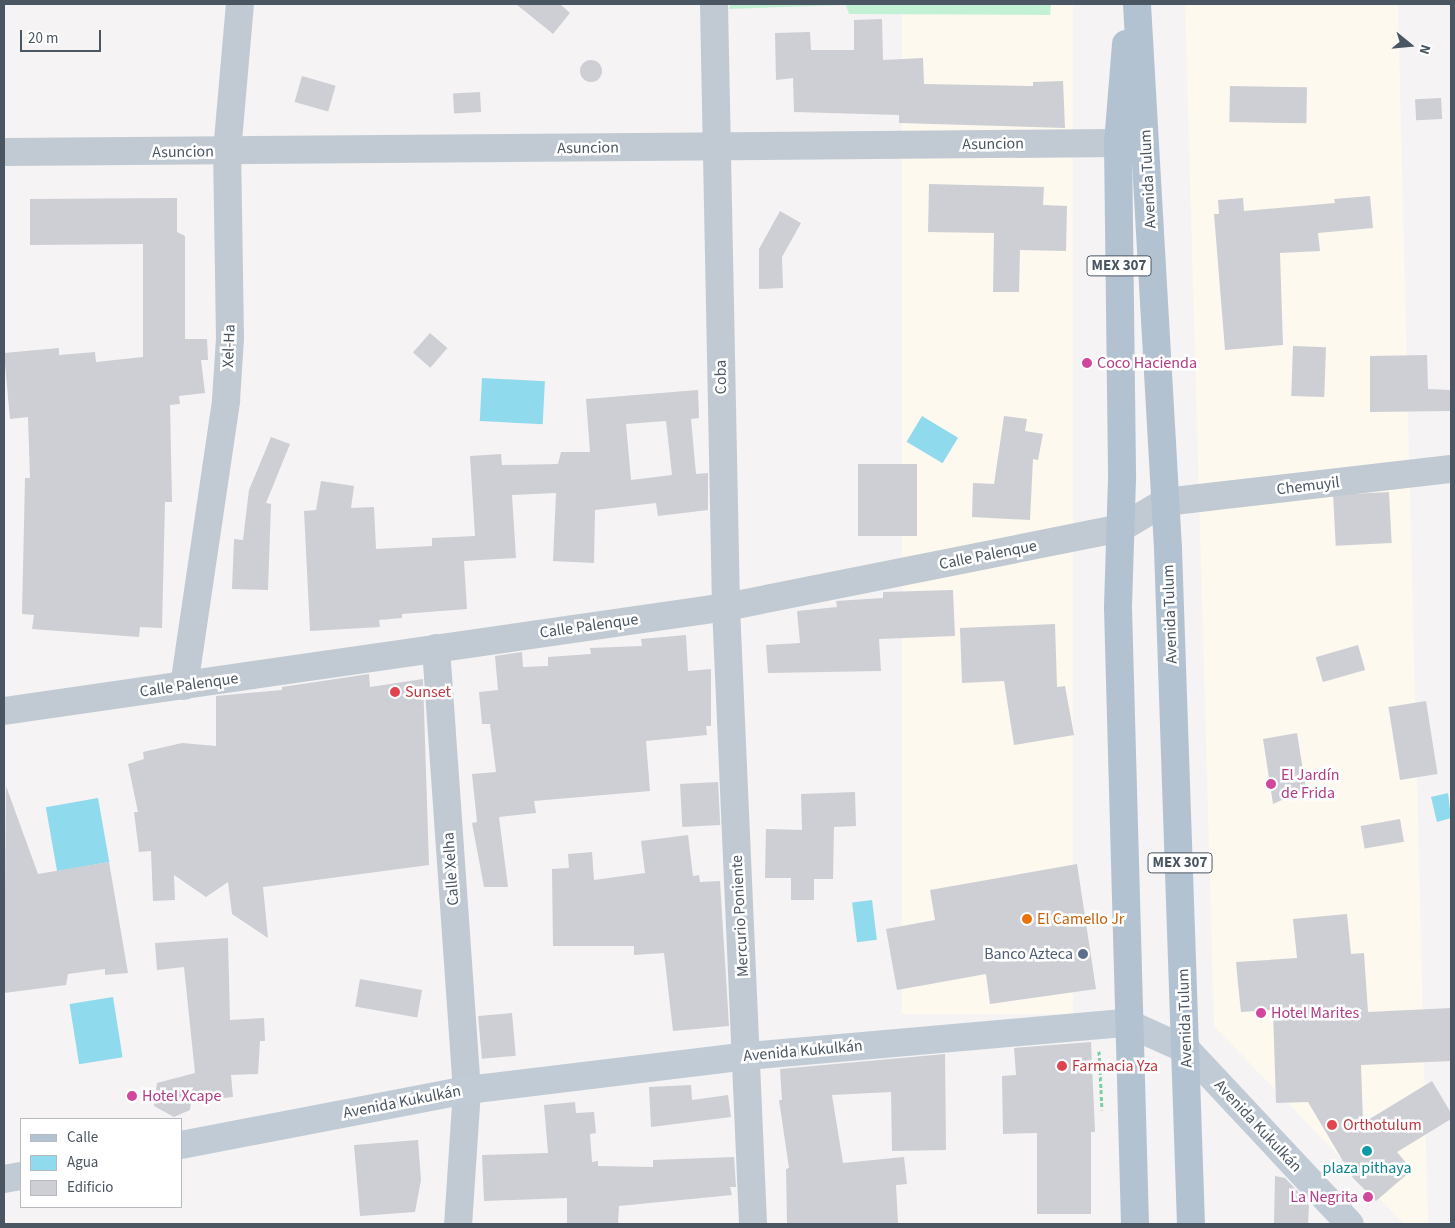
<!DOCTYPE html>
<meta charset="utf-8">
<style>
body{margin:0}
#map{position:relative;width:1455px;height:1228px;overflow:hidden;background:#f5f3f3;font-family:"Source Sans 3",sans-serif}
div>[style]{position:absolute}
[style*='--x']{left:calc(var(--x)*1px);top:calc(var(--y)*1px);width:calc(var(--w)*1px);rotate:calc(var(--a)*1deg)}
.commercial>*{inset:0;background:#fdf9ef;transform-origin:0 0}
.green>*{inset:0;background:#c3f1d5}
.water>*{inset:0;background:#90daee;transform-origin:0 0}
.building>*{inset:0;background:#cdcfd5;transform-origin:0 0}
.round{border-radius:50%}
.path>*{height:3px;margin-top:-1.5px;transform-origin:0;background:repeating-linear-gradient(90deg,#7ad0a6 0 4px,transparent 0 6.5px)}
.street>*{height:28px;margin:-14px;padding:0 14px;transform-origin:14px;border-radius:14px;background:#c1cad2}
.secondary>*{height:28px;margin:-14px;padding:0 14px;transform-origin:14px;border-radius:14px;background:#c1cbd6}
.primary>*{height:28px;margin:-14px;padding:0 14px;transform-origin:14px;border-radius:14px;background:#b3c2d1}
.dots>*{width:14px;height:14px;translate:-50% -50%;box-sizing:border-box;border:2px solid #fff;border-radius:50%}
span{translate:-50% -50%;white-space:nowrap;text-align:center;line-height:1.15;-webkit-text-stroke:5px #fff;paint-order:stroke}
.shield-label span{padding:1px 4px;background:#fff;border:1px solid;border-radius:4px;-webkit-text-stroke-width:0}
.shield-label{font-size:15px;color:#4a5661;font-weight:700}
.street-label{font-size:16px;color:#4a5661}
.hotel-label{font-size:16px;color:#b23c85}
.left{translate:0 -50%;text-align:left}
.right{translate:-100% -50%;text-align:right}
.health-label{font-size:16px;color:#be3a42}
.food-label{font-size:16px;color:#c56008}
.service-label{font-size:16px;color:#4e5e75}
.culture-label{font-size:16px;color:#0d838f}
.frame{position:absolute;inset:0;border:5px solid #4a5661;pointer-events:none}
.legend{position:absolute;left:20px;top:1118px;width:162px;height:90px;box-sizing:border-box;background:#fff;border:1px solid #b7bbc0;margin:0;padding:6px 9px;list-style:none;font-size:15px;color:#4a5661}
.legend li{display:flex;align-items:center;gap:10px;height:25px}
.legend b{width:25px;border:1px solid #b7bbc0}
.north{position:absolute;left:1385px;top:20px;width:50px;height:50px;-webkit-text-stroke:4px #fff;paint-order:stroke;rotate:107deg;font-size:14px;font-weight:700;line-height:20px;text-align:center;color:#4a5661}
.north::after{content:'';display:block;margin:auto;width:18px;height:22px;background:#4a5661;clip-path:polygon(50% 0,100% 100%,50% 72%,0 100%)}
.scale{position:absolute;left:20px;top:30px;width:81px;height:22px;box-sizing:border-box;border:2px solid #4a5661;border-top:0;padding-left:6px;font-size:15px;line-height:18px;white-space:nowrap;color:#4a5661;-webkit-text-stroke:4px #fff;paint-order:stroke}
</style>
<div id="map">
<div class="commercial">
<i style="left:902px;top:4px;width:171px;height:1010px"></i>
<i style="clip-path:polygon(1185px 4px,1398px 4px,1428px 1224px,1404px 1224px,1214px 1026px)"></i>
</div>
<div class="green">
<i style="clip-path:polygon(730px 4px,1051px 4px,1050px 15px,849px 14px,846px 5px,729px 9px)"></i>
</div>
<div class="water">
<i style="left:482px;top:378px;width:63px;height:43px;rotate:3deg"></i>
<i style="left:922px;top:416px;width:42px;height:30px;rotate:31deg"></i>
<i style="clip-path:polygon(1448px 793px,1451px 818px,1437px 822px,1431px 797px)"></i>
<i style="left:98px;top:798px;width:65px;height:53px;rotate:80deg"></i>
<i style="left:872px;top:900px;width:40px;height:20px;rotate:83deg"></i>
<i style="left:113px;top:997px;width:61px;height:44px;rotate:81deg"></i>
</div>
<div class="building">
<i style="clip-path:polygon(516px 4px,560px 4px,570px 13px,553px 34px)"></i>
<i style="clip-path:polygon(882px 19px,883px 60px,923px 58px,924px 84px,1033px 86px,1033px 82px,1063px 81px,1065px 128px,899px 123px,899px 115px,794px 112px,793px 78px,776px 80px,775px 33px,810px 32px,811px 50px,854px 50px,854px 20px)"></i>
<i class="round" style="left:580px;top:60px;width:22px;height:22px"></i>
<i style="left:302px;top:76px;width:35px;height:27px;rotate:16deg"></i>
<i style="left:1230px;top:86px;width:77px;height:36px;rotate:1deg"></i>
<i style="left:480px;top:92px;width:20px;height:27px;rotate:87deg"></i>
<i style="left:1441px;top:98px;width:21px;height:26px;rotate:87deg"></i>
<i style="clip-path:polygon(929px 184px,1044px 187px,1043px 205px,1067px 206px,1066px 251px,1020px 250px,1019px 292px,993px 292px,994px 233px,928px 232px)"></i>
<i style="clip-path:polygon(1370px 196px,1373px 228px,1318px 233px,1320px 251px,1280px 253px,1283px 345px,1225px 350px,1214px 214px,1219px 214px,1218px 200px,1243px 198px,1244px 211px,1335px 203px,1334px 199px)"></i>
<i style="clip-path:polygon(177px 198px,177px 232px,185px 236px,185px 339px,207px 339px,208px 360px,201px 360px,205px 393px,179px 396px,180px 404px,170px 405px,172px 502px,165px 502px,162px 628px,140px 627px,139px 637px,32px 629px,34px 615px,22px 614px,25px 478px,30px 478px,28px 417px,10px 419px,4px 353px,59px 348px,59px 355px,95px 352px,96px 362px,143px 357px,143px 244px,30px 245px,30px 199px)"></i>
<i style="clip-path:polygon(780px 211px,801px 223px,782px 257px,783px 288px,759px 289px,759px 249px)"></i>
<i style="left:430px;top:333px;width:23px;height:26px;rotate:41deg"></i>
<i style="left:1293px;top:346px;width:33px;height:50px;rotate:2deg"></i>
<i style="clip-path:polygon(1427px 355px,1428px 389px,1451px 390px,1451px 411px,1370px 412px,1370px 356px)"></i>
<i style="clip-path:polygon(evenodd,698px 390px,699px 418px,691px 419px,696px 474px,708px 473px,708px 510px,658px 516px,656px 503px,595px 510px,594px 563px,553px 561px,556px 493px,512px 495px,516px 558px,464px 561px,467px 609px,402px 614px,402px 618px,379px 620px,380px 627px,310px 631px,304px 511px,316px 510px,321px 481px,354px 486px,351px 508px,374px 507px,376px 549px,432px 546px,432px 538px,475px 536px,470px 456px,501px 454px,502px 465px,558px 464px,561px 452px,590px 452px,586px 399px,698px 390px,666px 421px,672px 475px,631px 480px,626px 424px,666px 421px)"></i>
<i style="clip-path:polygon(1004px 416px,1027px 419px,1025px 431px,1043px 434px,1038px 460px,1033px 459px,1030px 520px,972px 517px,973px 483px,994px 484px)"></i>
<i style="clip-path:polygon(271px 437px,290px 444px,266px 503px,271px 504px,268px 590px,232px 589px,234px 539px,243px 540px,249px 490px)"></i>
<i style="left:858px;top:464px;width:59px;height:72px"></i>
<i style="left:1389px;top:492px;width:51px;height:56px;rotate:87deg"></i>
<i style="clip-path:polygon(953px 590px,955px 636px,879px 639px,881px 671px,768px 673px,766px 645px,800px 643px,797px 611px,837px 607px,836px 601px,883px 598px,883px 592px)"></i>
<i style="clip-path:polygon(1055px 624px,1057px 687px,1065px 686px,1074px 735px,1014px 745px,1004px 681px,962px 683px,960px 628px)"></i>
<i style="clip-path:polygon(686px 635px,688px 671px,711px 669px,711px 726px,706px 726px,707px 735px,646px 741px,650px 791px,534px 801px,536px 813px,499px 817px,508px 887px,484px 887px,472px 823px,477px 822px,472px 774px,496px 772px,490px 724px,482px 724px,479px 692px,498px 690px,495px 656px,522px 652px,523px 667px,548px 666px,548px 657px,591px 654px,590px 648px,642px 646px,641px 639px)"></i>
<i style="left:1358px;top:645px;width:26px;height:44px;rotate:74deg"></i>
<i style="clip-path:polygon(369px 674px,370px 687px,423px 679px,429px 865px,263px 887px,268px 938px,232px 914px,228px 882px,206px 897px,174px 875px,175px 900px,153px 901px,151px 851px,139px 852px,134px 812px,138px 812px,128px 764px,144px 759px,143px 752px,182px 743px,216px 746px,216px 696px,282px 690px,282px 687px)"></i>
<i style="left:1426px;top:701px;width:74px;height:38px;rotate:81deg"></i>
<i style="clip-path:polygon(1297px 733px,1306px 789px,1273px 804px,1263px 739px)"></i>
<i style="left:718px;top:782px;width:43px;height:38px;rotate:87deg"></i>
<i style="clip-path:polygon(6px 786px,38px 874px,109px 862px,128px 973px,105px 975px,105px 969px,68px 974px,66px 985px,4px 993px)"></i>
<i style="clip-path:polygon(855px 792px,856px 826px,834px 827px,833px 879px,814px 879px,814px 900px,791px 900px,791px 878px,765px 878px,766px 829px,802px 830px,801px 794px)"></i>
<i style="left:1400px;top:819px;width:23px;height:40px;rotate:80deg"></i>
<i style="clip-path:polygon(688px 835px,693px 876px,699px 875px,700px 882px,720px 881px,729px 1026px,673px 1031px,664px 953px,634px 955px,634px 946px,553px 946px,552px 869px,569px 868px,568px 854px,592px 852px,594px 880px,645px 873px,641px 841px)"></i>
<i style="clip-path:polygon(1077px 864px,1096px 989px,990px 1004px,986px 974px,897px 990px,886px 929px,935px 920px,930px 890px)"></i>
<i style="clip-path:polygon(1347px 914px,1351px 954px,1364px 953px,1368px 1012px,1451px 1008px,1451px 1061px,1361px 1065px,1363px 1123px,1432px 1081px,1451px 1113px,1451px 1119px,1397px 1152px,1412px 1170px,1376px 1201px,1353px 1178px,1308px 1102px,1276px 1103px,1273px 1010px,1241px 1012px,1238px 984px,1236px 962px,1297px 958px,1293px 919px)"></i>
<i style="clip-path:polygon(228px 938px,230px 1020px,264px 1018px,265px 1041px,260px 1041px,258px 1074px,231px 1075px,233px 1097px,191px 1101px,190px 1110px,174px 1117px,154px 1106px,157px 1083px,195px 1073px,184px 967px,157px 970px,155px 943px)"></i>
<i style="left:360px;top:979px;width:63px;height:28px;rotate:10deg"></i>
<i style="left:512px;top:1013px;width:43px;height:34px;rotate:85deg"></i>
<i style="clip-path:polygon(1091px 1042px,1095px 1132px,1091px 1132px,1091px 1214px,1037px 1214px,1037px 1133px,1003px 1134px,1002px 1076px,1016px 1075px,1014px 1048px)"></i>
<i style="clip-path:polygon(945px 1054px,946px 1150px,892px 1151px,891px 1092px,832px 1095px,843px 1163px,904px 1157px,907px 1184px,896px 1185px,898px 1224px,787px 1224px,786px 1169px,789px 1168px,779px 1100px,782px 1100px,780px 1069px)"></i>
<i style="clip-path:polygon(691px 1085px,692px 1100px,728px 1095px,731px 1117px,651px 1127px,649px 1087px)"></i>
<i style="clip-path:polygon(575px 1102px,576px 1113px,594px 1112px,596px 1133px,590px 1134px,592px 1162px,598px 1161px,598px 1166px,653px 1167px,653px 1160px,734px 1157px,736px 1187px,730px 1187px,732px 1195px,619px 1206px,618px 1224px,567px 1224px,567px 1198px,484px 1201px,482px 1155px,548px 1153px,544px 1105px)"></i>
<i style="clip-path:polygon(418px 1140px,421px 1180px,415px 1212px,360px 1216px,354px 1145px)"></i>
<i style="clip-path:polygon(1275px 1176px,1285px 1178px,1309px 1203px,1308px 1224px,1274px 1224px)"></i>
</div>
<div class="path">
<i style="--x:1099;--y:1051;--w:59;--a:87.1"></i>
</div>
<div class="street">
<i style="--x:714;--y:4;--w:603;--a:88.86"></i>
<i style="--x:726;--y:607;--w:618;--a:87.49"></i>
<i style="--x:4;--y:152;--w:1114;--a:-0.46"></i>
<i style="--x:436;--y:648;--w:443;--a:86"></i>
<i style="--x:467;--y:1090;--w:134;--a:93.8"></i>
<i style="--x:184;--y:686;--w:289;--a:-81.6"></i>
<i style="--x:226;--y:400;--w:62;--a:-86.3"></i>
<i style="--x:230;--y:338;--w:186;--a:-90.9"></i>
<i style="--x:227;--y:152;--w:149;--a:-85"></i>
<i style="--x:4;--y:711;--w:729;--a:-8.2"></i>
<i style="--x:726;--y:607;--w:403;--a:-11.3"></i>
<i style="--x:1121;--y:528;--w:51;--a:-30.6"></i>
<i style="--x:1165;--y:502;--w:288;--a:-6.6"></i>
</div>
<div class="secondary">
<i style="--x:181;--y:1145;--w:291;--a:-10.9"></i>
<i style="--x:467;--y:1090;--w:282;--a:-6.9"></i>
<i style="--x:747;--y:1056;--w:381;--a:-5"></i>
<i style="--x:1127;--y:1023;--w:66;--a:24.2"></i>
<i style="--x:1187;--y:1050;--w:238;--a:46.9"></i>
<i style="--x:4;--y:1179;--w:17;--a:-10"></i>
</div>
<div class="primary">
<i style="--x:1137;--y:4;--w:546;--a:86.74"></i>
<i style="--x:1168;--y:549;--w:675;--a:88.05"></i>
<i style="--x:1126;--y:44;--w:99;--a:94.6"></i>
<i style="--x:1118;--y:143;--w:336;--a:89.3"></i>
<i style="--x:1122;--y:479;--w:129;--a:91.8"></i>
<i style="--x:1118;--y:608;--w:616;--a:88.42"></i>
</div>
<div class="dots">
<i style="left:1087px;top:363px;background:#d1479c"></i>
<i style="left:395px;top:692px;background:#e0444e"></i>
<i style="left:1271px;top:784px;background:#d1479c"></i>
<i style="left:1027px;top:919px;background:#e8710a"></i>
<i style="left:1083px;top:954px;background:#5c6f8a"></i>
<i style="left:1261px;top:1013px;background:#d1479c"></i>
<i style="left:1062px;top:1066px;background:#e0444e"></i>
<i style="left:132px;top:1096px;background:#d1479c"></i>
<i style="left:1332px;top:1125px;background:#e0444e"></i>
<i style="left:1367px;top:1151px;background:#0f9aa8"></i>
<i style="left:1368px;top:1197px;background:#d1479c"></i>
</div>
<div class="shield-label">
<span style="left:1119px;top:266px">MEX 307</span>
<span style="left:1180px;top:863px">MEX 307</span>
</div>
<div class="street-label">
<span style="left:993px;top:144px;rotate:-1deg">Asuncion</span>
<span style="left:588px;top:148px;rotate:-1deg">Asuncion</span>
<span style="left:183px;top:152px;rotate:-1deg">Asuncion</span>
<span style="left:1148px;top:179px;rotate:-93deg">Avenida Tulum</span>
<span style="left:229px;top:346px;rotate:-88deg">Xel-Ha</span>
<span style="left:721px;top:377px;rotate:-91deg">Coba</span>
<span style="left:1308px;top:486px;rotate:-7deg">Chemuyil</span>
<span style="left:988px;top:555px;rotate:-11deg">Calle Palenque</span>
<span style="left:1170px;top:614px;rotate:-92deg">Avenida Tulum</span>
<span style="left:589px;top:626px;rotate:-8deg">Calle Palenque</span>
<span style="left:189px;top:685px;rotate:-8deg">Calle Palenque</span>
<span style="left:451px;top:869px;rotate:-94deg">Calle Xelha</span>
<span style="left:740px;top:916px;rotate:-93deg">Mercurio Poniente</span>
<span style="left:1185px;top:1018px;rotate:-92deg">Avenida Tulum</span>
<span style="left:803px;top:1051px;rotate:-5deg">Avenida Kukulkán</span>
<span style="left:402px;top:1102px;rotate:-11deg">Avenida Kukulkán</span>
<span style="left:1258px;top:1126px;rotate:47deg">Avenida Kukulkán</span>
</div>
<div class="hotel-label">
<span class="left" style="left:1097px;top:363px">Coco Hacienda</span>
<span class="left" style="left:1281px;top:784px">El Jardín<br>de Frida</span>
<span class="left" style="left:1271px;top:1013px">Hotel Marites</span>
<span class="left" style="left:142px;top:1096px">Hotel Xcape</span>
<span class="right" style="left:1358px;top:1197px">La Negrita</span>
</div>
<div class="health-label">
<span class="left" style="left:405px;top:692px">Sunset</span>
<span class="left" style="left:1072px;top:1066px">Farmacia Yza</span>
<span class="left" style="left:1343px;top:1125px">Orthotulum</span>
</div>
<div class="food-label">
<span class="left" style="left:1037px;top:919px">El Camello Jr</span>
</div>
<div class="service-label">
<span class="right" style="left:1073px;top:954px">Banco Azteca</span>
</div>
<div class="culture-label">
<span style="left:1367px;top:1168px">plaza pithaya</span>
</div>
<div class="frame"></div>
<ul class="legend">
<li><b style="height:6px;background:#b3c2d1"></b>Calle</li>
<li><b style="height:14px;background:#90daee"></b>Agua</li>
<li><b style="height:14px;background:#cdcfd5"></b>Edificio</li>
</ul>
<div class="north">N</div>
<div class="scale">20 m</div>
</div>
